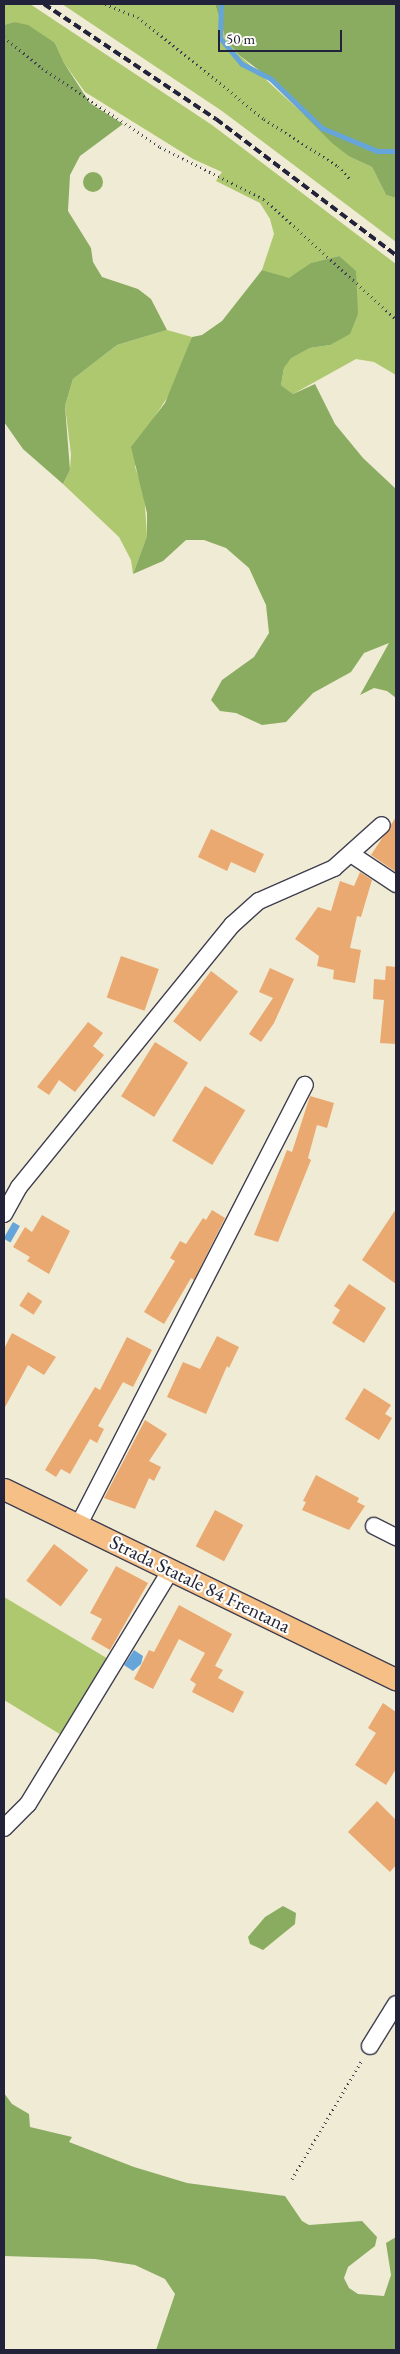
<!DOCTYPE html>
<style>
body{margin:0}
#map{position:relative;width:400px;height:2354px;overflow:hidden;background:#f0ebd4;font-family:"EB Garamond",serif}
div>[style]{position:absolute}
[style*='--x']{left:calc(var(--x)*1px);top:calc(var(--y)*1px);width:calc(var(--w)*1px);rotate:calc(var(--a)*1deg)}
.green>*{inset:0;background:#adc86e}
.forest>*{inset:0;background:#8aac61}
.round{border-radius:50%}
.water>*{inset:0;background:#66a5d9;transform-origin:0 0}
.stream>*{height:5px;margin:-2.5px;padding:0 2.5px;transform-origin:2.5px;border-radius:2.5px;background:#66a5d9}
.building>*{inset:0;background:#eaa971;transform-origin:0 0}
.path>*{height:3px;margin-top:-1.5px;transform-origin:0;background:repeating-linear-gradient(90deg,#414052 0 1px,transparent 0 5px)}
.roads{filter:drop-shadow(1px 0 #414052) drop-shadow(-1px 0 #414052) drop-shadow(0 1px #414052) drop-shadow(0 -1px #414052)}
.minor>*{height:16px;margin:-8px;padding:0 8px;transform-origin:8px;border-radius:8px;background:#fff}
.major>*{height:21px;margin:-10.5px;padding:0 10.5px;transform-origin:10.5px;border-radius:10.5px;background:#f5bf86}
.rail>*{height:4px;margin-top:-2px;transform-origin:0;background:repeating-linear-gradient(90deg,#22223b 0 8px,transparent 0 12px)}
span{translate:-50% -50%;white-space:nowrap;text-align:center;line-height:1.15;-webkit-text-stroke:4.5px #fdfcf7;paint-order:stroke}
.street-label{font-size:20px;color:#22223b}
.frame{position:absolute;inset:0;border:5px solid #22223b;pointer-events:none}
.scale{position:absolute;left:218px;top:30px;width:124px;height:22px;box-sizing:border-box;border:2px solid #22223b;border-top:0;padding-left:6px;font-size:15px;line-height:18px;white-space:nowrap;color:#22223b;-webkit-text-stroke:4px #fdfcf7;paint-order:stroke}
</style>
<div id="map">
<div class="green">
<i style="clip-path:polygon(4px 4px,30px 4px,212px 125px,396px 264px,396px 375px,374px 362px,356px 359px,293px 394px,281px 385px,284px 368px,290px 358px,310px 348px,330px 345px,339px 256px,312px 263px,289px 279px,262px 270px,274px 234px,270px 219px,260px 203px,216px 181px,222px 172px,193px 159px,85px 92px,64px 63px,55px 43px,14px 22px,4px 25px)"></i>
<i style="clip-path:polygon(62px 4px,215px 4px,226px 40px,239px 55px,350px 157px,372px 167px,386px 195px,396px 198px,396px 242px,222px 111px)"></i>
<i style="clip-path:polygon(167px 330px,192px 337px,175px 386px,153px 419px,135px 467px,144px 492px,147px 536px,133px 574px,131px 560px,119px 537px,63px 484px,70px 470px,71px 454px,65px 406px,73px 379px,117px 345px)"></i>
<i style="clip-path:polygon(4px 1597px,110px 1660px,63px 1736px,4px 1700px)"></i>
</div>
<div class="forest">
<i style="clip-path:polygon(215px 4px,396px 4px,396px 198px,386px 195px,372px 167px,350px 157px,332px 143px,260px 71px,239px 55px,226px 40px)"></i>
<i style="clip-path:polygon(14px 22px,28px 25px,55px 43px,64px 63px,90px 103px,123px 124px,80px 156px,70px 175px,68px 211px,91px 248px,93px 262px,102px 277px,138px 289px,151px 299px,167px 330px,117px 345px,73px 379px,65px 406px,70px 470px,63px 484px,23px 449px,4px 422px,4px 25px)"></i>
<i class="round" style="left:83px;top:172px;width:20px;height:20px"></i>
<i style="clip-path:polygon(339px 256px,356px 271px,358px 314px,350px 334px,330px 345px,310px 348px,291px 358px,284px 368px,281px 385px,293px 394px,315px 384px,335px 424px,363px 458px,396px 489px,396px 698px,387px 691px,374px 688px,360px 695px,389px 643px,364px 653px,351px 672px,313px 693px,286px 722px,262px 725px,236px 713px,220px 711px,211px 700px,222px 680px,254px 657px,269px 633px,266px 605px,249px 568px,226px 548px,204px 540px,186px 540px,163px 561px,133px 574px,147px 536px,147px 513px,131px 447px,165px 403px,192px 337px,202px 335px,222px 321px,262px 270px,289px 278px,311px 263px)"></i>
<i style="clip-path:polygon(283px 1906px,296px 1913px,295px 1924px,263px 1950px,250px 1944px,248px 1937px,265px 1917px)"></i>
<i style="clip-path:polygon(4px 2093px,12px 2104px,29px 2114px,30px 2127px,72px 2137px,69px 2142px,134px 2167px,187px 2183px,285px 2196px,302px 2221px,309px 2225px,362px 2221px,377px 2237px,375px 2246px,348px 2267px,344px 2278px,349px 2288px,358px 2294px,384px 2296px,391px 2275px,386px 2243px,396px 2237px,396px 2350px,156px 2350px,175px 2294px,165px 2279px,135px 2265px,95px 2259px,4px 2256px)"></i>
</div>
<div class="water">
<i style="left:13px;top:1222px;width:8px;height:19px;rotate:30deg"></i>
<i style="clip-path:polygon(134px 1650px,143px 1656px,141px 1664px,133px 1671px,124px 1665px)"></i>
</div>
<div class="stream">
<i style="--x:221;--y:4;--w:34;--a:92"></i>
<i style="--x:220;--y:38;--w:34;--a:50"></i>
<i style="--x:242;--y:64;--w:33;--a:27"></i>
<i style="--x:271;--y:79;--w:71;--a:43.9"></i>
<i style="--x:322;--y:128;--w:60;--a:22.7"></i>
<i style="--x:377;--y:151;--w:19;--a:0"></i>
</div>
<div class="building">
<i style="clip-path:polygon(396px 817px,396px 872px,371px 855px)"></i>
<i style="clip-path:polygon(211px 829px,264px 854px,255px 873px,231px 862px,227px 871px,198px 857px)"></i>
<i style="clip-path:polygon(360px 872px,372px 880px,361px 917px,357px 916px,350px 948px,361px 950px,355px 983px,333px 979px,334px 970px,317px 966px,319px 956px,295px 939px,318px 907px,331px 911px,340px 881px,354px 886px)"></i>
<i style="left:121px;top:956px;width:40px;height:44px;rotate:19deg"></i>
<i style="clip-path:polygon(386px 966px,396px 967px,396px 1044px,380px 1043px,384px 1000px,373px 999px,374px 979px,385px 980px)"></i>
<i style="clip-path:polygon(270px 968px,294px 979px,274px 1023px,261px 1042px,249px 1034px,273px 998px,259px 992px)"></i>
<i style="left:211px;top:971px;width:34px;height:63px;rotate:37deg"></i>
<i style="clip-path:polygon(88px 1022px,103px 1033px,93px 1046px,104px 1055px,75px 1092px,59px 1080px,49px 1095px,37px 1087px)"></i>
<i style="left:155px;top:1042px;width:39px;height:64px;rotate:32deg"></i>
<i style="left:205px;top:1086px;width:47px;height:64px;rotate:31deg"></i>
<i style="clip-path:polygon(310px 1096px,334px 1103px,327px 1128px,317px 1125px,308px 1158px,311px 1160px,278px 1242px,254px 1235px,287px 1150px,292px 1152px)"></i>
<i style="clip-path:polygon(396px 1209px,396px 1284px,362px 1260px)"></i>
<i style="clip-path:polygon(212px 1210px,225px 1218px,194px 1280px,191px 1278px,164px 1324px,144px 1312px,175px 1261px,170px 1258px,180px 1241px,186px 1244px,203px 1218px,206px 1220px)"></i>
<i style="clip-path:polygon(42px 1215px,70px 1231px,49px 1274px,27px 1261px,30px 1257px,13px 1247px,25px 1227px,32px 1232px)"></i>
<i style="clip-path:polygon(349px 1284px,386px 1308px,364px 1343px,332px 1323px,340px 1310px,334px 1306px)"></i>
<i style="left:28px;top:1292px;width:17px;height:16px;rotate:33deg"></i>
<i style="clip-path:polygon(12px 1333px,56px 1357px,44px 1375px,28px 1365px,4px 1409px,4px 1349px)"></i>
<i style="clip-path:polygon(217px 1336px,239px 1347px,229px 1368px,227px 1366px,206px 1414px,167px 1397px,183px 1362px,200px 1369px)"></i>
<i style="clip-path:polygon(127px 1337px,152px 1350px,133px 1387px,123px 1382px,98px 1426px,104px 1429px,97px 1443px,90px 1439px,70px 1474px,61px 1469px,56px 1477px,45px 1470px,95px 1387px,100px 1390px)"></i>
<i style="clip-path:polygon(364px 1388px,391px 1405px,385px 1414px,392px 1418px,379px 1440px,345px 1419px)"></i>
<i style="clip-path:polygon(145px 1420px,167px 1434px,149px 1461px,161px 1467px,154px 1481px,149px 1478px,135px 1509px,104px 1498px)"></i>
<i style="clip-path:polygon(316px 1475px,359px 1498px,357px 1502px,365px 1506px,349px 1530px,302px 1510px,306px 1502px,303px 1501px)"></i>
<i style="left:215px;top:1510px;width:32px;height:41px;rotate:28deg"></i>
<i style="left:54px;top:1544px;width:43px;height:46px;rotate:37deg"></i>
<i style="clip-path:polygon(116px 1566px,148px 1583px,110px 1650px,91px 1639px,102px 1619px,90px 1613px)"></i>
<i style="clip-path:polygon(179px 1605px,232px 1634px,215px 1666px,223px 1670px,218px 1678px,244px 1692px,233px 1713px,192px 1692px,196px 1684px,190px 1680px,205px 1653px,179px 1639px,153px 1689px,134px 1679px,149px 1650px,154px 1652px)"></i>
<i style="clip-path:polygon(383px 1703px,396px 1712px,396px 1769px,386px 1785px,355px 1765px,376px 1733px,368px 1728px)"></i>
<i style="clip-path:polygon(377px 1801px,396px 1820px,396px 1865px,390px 1872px,348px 1832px)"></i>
</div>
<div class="path">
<i style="--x:105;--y:4;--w:35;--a:22"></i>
<i style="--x:138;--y:17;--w:162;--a:39"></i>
<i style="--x:264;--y:119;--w:88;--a:32.4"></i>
<i style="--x:338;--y:166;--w:18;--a:47"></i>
<i style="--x:4;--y:37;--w:49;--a:39.2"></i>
<i style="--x:42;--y:68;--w:142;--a:33.8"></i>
<i style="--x:160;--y:147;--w:116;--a:26.6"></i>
<i style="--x:264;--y:199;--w:178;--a:42.3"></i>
<i style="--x:292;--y:2179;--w:138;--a:-59.5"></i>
</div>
<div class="roads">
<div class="minor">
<i style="--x:351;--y:854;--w:54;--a:33.7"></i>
<i style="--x:4;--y:1214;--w:31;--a:-61"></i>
<i style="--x:19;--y:1187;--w:338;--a:-50.9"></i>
<i style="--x:232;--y:925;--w:36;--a:-42"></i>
<i style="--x:259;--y:901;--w:82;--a:-23.7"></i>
<i style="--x:334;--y:868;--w:64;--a:-41.9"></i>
<i style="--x:78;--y:1526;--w:496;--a:-62.8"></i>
<i style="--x:374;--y:1526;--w:25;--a:27"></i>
<i style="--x:4;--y:1828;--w:34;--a:-45"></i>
<i style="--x:28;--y:1804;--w:273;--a:-58.6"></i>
<i style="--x:370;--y:2046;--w:49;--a:-58.2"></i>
</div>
<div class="major">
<i style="--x:4;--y:1489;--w:436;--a:25.9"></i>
</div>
</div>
<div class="rail">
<i style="--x:44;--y:4;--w:207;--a:33.8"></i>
<i style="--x:216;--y:119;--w:226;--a:37.1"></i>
</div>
<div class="street-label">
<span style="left:200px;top:1584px;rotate:26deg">Strada Statale 84 Frentana</span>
</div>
<div class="frame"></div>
<div class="scale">50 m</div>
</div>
